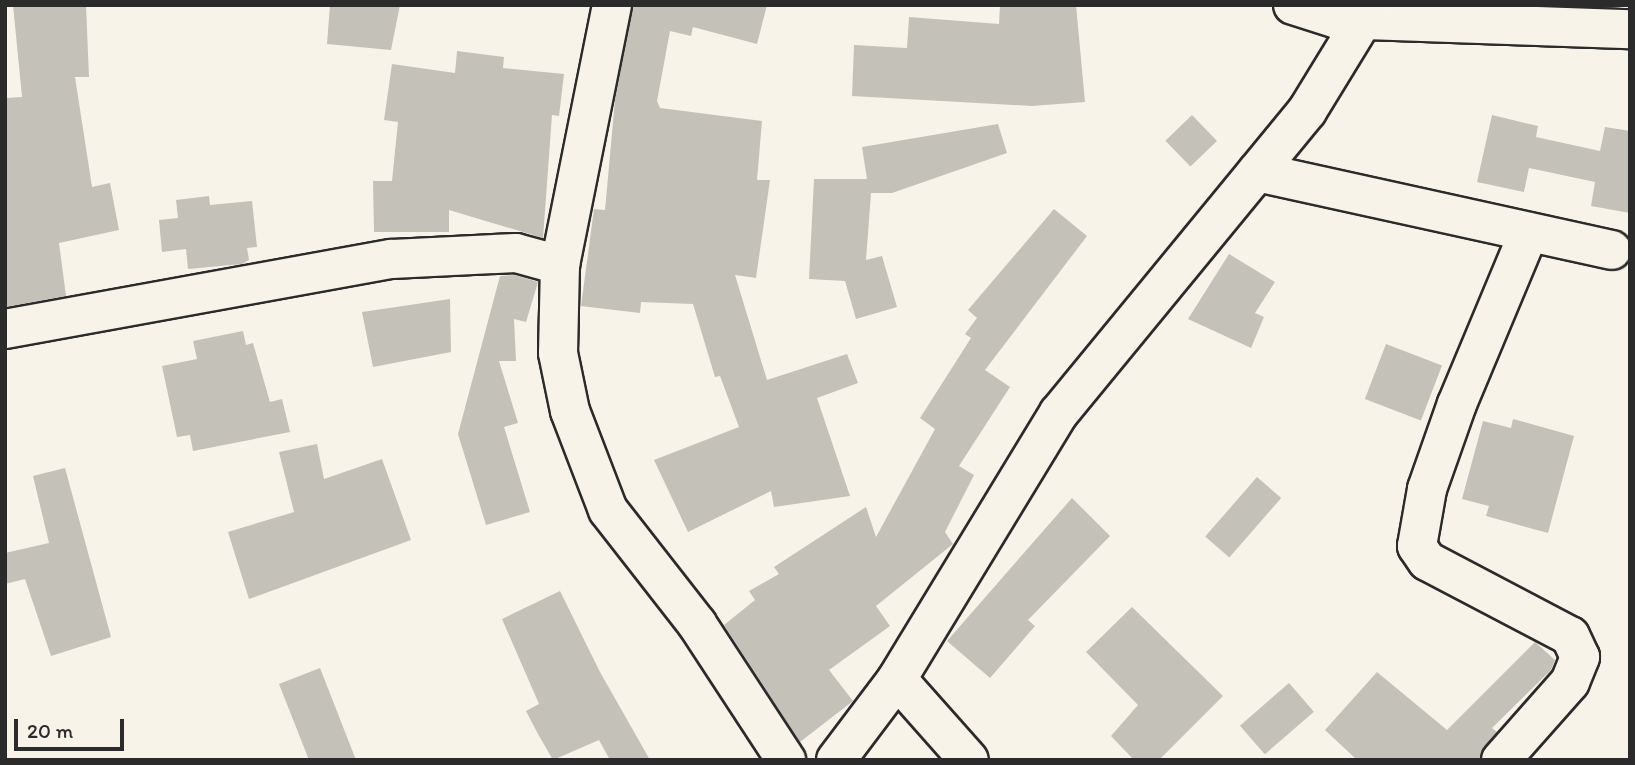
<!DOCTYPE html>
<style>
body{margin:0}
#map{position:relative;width:1635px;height:765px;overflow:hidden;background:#f7f3e8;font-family:Itim,sans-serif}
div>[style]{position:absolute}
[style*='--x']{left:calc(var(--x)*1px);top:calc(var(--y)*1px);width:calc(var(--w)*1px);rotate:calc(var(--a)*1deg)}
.building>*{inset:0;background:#c4c1b9;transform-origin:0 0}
.roads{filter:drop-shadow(2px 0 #2b2b2b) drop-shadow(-2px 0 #2b2b2b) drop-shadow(0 2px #2b2b2b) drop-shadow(0 -2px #2b2b2b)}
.minor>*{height:38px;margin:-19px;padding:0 19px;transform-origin:19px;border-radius:19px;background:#f7f3e8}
span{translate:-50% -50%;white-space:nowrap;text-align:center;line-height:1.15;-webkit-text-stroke:7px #f7f3e8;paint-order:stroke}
.frame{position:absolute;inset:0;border:7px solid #2b2b2b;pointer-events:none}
.scale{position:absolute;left:14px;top:719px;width:110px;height:32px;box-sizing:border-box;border:4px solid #2b2b2b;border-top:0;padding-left:9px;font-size:21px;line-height:24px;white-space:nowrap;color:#2b2b2b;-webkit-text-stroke:5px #f7f3e8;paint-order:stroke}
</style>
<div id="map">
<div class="building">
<i style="clip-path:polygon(13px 5px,86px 5px,89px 77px,75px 77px,92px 187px,110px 183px,119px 230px,59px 243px,66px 296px,5px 307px,5px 98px,22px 97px)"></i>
<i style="clip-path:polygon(330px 5px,400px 5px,391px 50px,327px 44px)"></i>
<i style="clip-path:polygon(633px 5px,767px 5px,757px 44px,693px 27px,691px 36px,670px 31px,657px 101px,660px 108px,762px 121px,757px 180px,770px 180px,756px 278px,735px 275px,767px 380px,847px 354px,858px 383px,817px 398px,850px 496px,774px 507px,771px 491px,688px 532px,654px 460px,739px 427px,720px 376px,715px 377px,693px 304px,641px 302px,640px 313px,581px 306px,594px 209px,605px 210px,615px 100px)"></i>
<i style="clip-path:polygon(1000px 5px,1076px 5px,1085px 102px,1032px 106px,852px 96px,854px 45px,907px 48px,909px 17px,999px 24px)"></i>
<i style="clip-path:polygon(457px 51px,504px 57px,503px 68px,564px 74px,559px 116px,552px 115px,543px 238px,449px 210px,449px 232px,374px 232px,373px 181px,392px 181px,398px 122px,384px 120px,392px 64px,455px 73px)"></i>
<i style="left:1192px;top:115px;width:36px;height:37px;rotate:46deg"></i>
<i style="clip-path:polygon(1492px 115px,1538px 126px,1536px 137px,1600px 151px,1605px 127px,1630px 131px,1630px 213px,1591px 206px,1595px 182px,1529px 168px,1524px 192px,1477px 182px)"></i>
<i style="clip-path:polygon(998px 124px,1007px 153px,892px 193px,871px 193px,866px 260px,882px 256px,897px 307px,856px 319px,845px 281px,809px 279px,814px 179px,867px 179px,862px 147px)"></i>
<i style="clip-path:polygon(209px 196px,210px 205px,252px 201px,257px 247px,247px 248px,249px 260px,242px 264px,188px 269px,186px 249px,162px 252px,159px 220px,178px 218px,176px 200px)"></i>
<i style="clip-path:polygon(1054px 209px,1087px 236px,985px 370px,1010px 387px,959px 466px,974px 475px,945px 532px,953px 544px,876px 606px,890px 626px,829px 670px,853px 701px,800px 742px,724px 625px,755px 600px,749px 591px,779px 574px,774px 567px,866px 507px,876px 537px,935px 429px,920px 418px,971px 338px,965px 334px,977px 318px,968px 310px)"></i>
<i style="clip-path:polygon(1229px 254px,1275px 282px,1255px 313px,1264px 317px,1251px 348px,1188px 319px)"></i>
<i style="clip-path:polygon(514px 275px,538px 282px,526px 322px,514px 319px,516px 361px,499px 361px,518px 423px,504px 427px,530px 512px,486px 525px,458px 434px,500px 276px)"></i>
<i style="clip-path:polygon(450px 299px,451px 352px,373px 367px,362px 312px)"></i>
<i style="clip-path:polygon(243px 331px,246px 345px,253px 343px,270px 402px,282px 399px,290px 432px,193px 451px,190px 435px,177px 437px,162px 366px,197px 359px,193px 341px)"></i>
<i style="left:1386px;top:344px;width:60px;height:59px;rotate:21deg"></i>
<i style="clip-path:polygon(1513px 419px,1574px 436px,1548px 533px,1486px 516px,1489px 506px,1462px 499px,1483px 421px,1511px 428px)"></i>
<i style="clip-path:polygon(317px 444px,324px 479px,382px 459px,411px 540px,249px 599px,228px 532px,294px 512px,279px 452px)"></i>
<i style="clip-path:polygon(65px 468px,111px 637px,51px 656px,25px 579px,5px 584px,5px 553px,49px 543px,33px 476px)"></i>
<i style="left:1257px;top:477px;width:32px;height:79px;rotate:41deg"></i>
<i style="clip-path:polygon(1072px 498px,1110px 536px,1028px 620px,1035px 626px,990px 678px,947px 641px)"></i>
<i style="clip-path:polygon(560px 591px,600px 672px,650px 760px,610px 760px,599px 740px,553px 760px,538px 734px,526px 711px,539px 704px,502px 619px)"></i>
<i style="clip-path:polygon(1132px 607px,1223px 696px,1159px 760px,1134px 760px,1111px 736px,1138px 705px,1086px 652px)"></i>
<i style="clip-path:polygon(1535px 642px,1555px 660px,1551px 670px,1492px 728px,1497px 732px,1480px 760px,1357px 760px,1325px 730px,1377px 672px,1447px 730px)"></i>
<i style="clip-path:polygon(320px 668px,356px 760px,309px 760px,279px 684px)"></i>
<i style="left:1289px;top:683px;width:38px;height:65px;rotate:49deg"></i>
</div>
<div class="roads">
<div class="minor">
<i style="--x:612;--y:5;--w:265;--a:101.3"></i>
<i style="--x:560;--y:265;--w:88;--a:91.3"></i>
<i style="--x:558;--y:353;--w:59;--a:78.3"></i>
<i style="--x:570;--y:411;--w:106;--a:69"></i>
<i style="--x:608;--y:510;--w:145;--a:52"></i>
<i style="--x:697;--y:624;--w:163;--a:56.8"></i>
<i style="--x:1293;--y:5;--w:46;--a:17.7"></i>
<i style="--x:1337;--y:19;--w:293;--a:2"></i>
<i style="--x:1257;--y:172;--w:363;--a:12.4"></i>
<i style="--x:5;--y:329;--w:393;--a:-10.3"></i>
<i style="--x:392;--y:259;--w:124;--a:-2.8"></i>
<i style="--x:516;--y:253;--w:46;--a:15.3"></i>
<i style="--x:897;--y:679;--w:108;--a:48.4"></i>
<i style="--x:836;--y:760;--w:101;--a:-53"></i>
<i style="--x:897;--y:679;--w:311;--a:-58.7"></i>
<i style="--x:1059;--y:413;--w:391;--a:-50.6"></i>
<i style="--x:1307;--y:111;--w:124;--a:-58.5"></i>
<i style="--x:1501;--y:760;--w:104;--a:-48.5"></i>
<i style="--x:1570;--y:682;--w:27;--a:-68"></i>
<i style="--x:1580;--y:657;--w:23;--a:-115"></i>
<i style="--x:1570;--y:636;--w:161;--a:-152.3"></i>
<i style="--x:1427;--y:561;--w:18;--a:-124"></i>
<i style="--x:1417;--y:546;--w:58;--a:-80"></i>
<i style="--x:1427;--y:489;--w:90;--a:-70.6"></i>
<i style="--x:1457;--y:404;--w:186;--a:-67.3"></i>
</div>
</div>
<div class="frame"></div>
<div class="scale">20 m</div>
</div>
